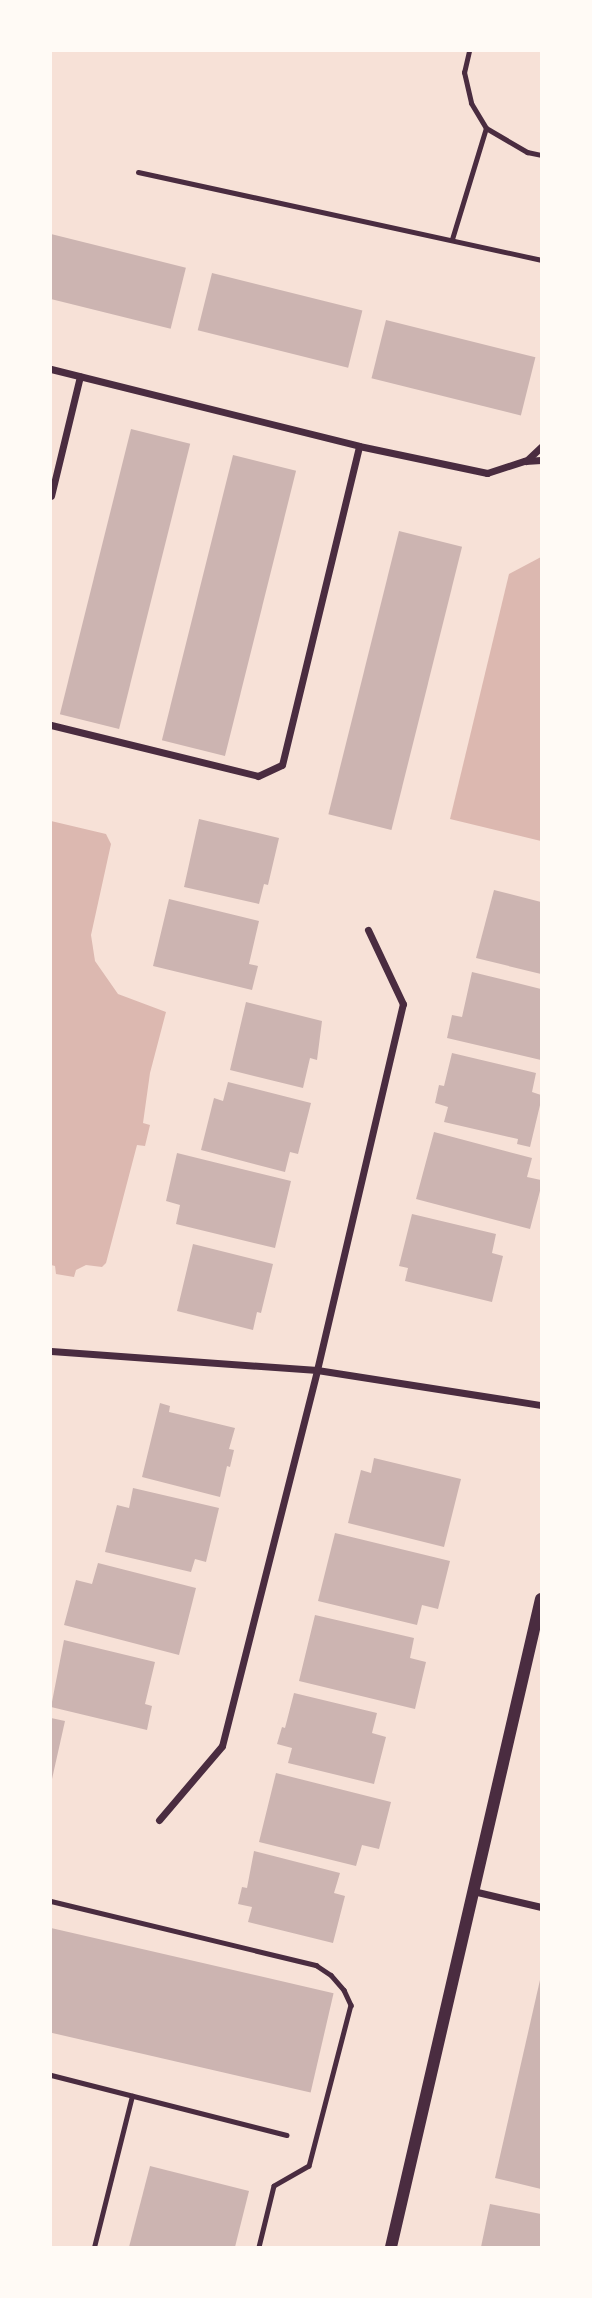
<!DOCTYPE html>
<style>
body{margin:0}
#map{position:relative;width:592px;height:2298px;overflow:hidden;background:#f7e1d7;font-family:"Varela Round",sans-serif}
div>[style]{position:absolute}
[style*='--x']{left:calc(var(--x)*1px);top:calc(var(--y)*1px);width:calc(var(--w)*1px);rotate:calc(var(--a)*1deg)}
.water>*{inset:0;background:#dcb8b0}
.building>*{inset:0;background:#ccb4b1;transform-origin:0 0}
.path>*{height:4.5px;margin:-2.25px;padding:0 2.25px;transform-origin:2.25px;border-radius:2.25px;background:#4a2c40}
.service>*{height:5px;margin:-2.5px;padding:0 2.5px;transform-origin:2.5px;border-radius:2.5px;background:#4a2c40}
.minor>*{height:7px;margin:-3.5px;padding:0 3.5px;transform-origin:3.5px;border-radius:3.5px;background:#4a2c40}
.tertiary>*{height:12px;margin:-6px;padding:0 6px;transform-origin:6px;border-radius:6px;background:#4a2c40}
span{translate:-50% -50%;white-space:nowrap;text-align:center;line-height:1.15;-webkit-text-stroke:5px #fffaf5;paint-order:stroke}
.frame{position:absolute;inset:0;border:52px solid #fffaf5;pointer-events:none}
</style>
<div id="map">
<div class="water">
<i style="clip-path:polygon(541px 557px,541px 841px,450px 819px,509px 574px)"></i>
<i style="clip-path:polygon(51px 821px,106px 834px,111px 844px,91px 935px,95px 961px,118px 994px,166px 1012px,150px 1073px,143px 1123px,150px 1125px,145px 1146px,137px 1145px,106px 1263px,102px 1267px,86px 1265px,76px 1270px,74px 1277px,56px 1274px,55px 1266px,51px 1265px)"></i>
</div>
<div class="building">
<i style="left:51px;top:234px;width:139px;height:63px;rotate:14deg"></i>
<i style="left:212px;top:273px;width:155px;height:59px;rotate:14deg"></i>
<i style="left:386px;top:320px;width:154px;height:60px;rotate:14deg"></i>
<i style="left:131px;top:429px;width:61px;height:294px;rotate:14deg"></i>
<i style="left:233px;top:455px;width:65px;height:294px;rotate:14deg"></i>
<i style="left:399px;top:531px;width:65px;height:292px;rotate:14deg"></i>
<i style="clip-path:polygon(199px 819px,279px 838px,268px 885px,264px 884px,259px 904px,184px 887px)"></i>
<i style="clip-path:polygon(494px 890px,541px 902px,541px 974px,476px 958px)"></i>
<i style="clip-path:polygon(169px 899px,259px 921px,249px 964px,258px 966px,252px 990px,153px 966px)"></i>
<i style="clip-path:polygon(472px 972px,541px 989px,541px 1060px,447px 1038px,452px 1015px,462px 1017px)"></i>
<i style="clip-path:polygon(246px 1002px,322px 1021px,317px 1060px,310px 1058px,303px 1088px,230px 1070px)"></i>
<i style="clip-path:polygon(452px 1053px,536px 1073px,532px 1092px,541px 1095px,541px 1101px,530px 1147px,517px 1144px,518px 1139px,444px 1122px,448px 1107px,435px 1103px,439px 1085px,444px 1086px)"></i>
<i style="clip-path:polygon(228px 1082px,311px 1103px,298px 1154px,290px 1152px,285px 1172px,201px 1150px,214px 1098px,223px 1101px)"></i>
<i style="clip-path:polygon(434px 1132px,532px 1158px,527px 1177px,541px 1180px,541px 1187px,530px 1229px,416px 1199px)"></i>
<i style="clip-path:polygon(177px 1153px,291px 1181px,275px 1248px,176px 1224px,180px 1205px,166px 1201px)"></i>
<i style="clip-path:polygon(412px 1214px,496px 1234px,492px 1253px,503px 1256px,492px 1302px,405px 1281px,408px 1268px,399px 1266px)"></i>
<i style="clip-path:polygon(193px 1244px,273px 1264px,261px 1313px,257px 1312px,253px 1330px,177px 1311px)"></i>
<i style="clip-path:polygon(160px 1403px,170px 1406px,169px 1412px,235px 1428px,229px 1449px,234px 1450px,230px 1467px,227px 1466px,220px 1497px,142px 1477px)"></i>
<i style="clip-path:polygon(374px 1458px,461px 1479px,444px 1547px,348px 1523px,361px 1470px,371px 1473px)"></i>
<i style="clip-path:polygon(133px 1488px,219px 1508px,206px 1562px,195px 1559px,191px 1572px,105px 1552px,117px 1505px,129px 1508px)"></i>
<i style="clip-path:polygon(335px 1533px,450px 1561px,438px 1609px,422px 1605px,417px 1625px,318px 1601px)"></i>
<i style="clip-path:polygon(98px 1563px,196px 1588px,179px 1655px,64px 1625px,76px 1580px,92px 1584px)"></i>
<i style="clip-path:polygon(315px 1615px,414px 1638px,410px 1658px,426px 1662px,415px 1709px,299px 1681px)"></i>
<i style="clip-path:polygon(64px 1640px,155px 1662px,145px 1704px,152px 1706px,147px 1730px,51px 1707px)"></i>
<i style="clip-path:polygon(294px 1693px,377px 1713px,372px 1733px,386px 1737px,374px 1784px,288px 1763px,292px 1748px,277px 1744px,282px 1727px,285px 1728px)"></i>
<i style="clip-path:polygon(51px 1718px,65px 1721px,52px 1779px,51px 1778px)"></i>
<i style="clip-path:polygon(276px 1773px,391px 1802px,379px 1849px,362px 1845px,356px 1866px,259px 1842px)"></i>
<i style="clip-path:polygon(254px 1851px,340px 1873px,334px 1893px,345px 1896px,333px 1943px,248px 1922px,252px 1907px,238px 1904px,242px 1887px,247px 1888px)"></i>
<i style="left:51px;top:1928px;width:290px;height:102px;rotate:13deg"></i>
<i style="clip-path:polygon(540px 1980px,541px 1980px,541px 2189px,495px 2178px)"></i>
<i style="clip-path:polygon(150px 2166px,249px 2191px,235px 2247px,129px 2247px)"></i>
<i style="clip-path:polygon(490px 2204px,541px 2214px,541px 2247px,481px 2247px)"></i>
</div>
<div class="path">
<i style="--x:51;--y:1901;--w:273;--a:13.6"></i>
<i style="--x:316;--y:1965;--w:18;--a:34"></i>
<i style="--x:331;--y:1975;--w:20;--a:49"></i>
<i style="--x:344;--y:1990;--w:17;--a:65"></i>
<i style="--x:351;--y:2005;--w:166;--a:104.6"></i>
<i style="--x:309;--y:2166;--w:40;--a:150.3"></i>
<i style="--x:274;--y:2186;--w:63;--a:103.8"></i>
</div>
<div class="service">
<i style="--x:469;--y:51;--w:22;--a:103"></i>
<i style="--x:464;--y:72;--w:32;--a:77"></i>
<i style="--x:471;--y:103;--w:29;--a:59"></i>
<i style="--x:486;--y:128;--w:48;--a:30.3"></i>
<i style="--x:527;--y:152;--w:14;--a:12"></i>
<i style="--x:138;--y:172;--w:412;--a:12.3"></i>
<i style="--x:452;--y:239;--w:116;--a:-73"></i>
<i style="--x:51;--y:2075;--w:243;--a:14.3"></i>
<i style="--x:94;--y:2247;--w:156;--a:-75.9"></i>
</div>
<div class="minor">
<i style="--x:51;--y:369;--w:317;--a:14"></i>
<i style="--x:359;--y:446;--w:131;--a:11.9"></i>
<i style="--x:487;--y:473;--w:40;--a:-18"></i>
<i style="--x:525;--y:461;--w:16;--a:-4"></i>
<i style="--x:526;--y:461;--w:21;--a:-43"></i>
<i style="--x:51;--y:496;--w:123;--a:-76.4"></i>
<i style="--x:51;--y:725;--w:213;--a:13.8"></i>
<i style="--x:258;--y:776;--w:26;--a:-25"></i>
<i style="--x:282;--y:765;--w:328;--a:-76.4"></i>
<i style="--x:51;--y:1351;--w:267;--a:4.1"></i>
<i style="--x:317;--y:1370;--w:227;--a:8.9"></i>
<i style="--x:159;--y:1820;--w:97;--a:-49.6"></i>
<i style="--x:222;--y:1746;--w:388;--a:-75.8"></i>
<i style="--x:317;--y:1370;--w:376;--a:-76.8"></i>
<i style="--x:403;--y:1004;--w:82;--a:-115.3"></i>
<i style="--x:473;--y:1891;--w:70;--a:13.2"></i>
</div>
<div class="tertiary">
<i style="--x:391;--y:2247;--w:665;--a:-76.97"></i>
</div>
<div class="frame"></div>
</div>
